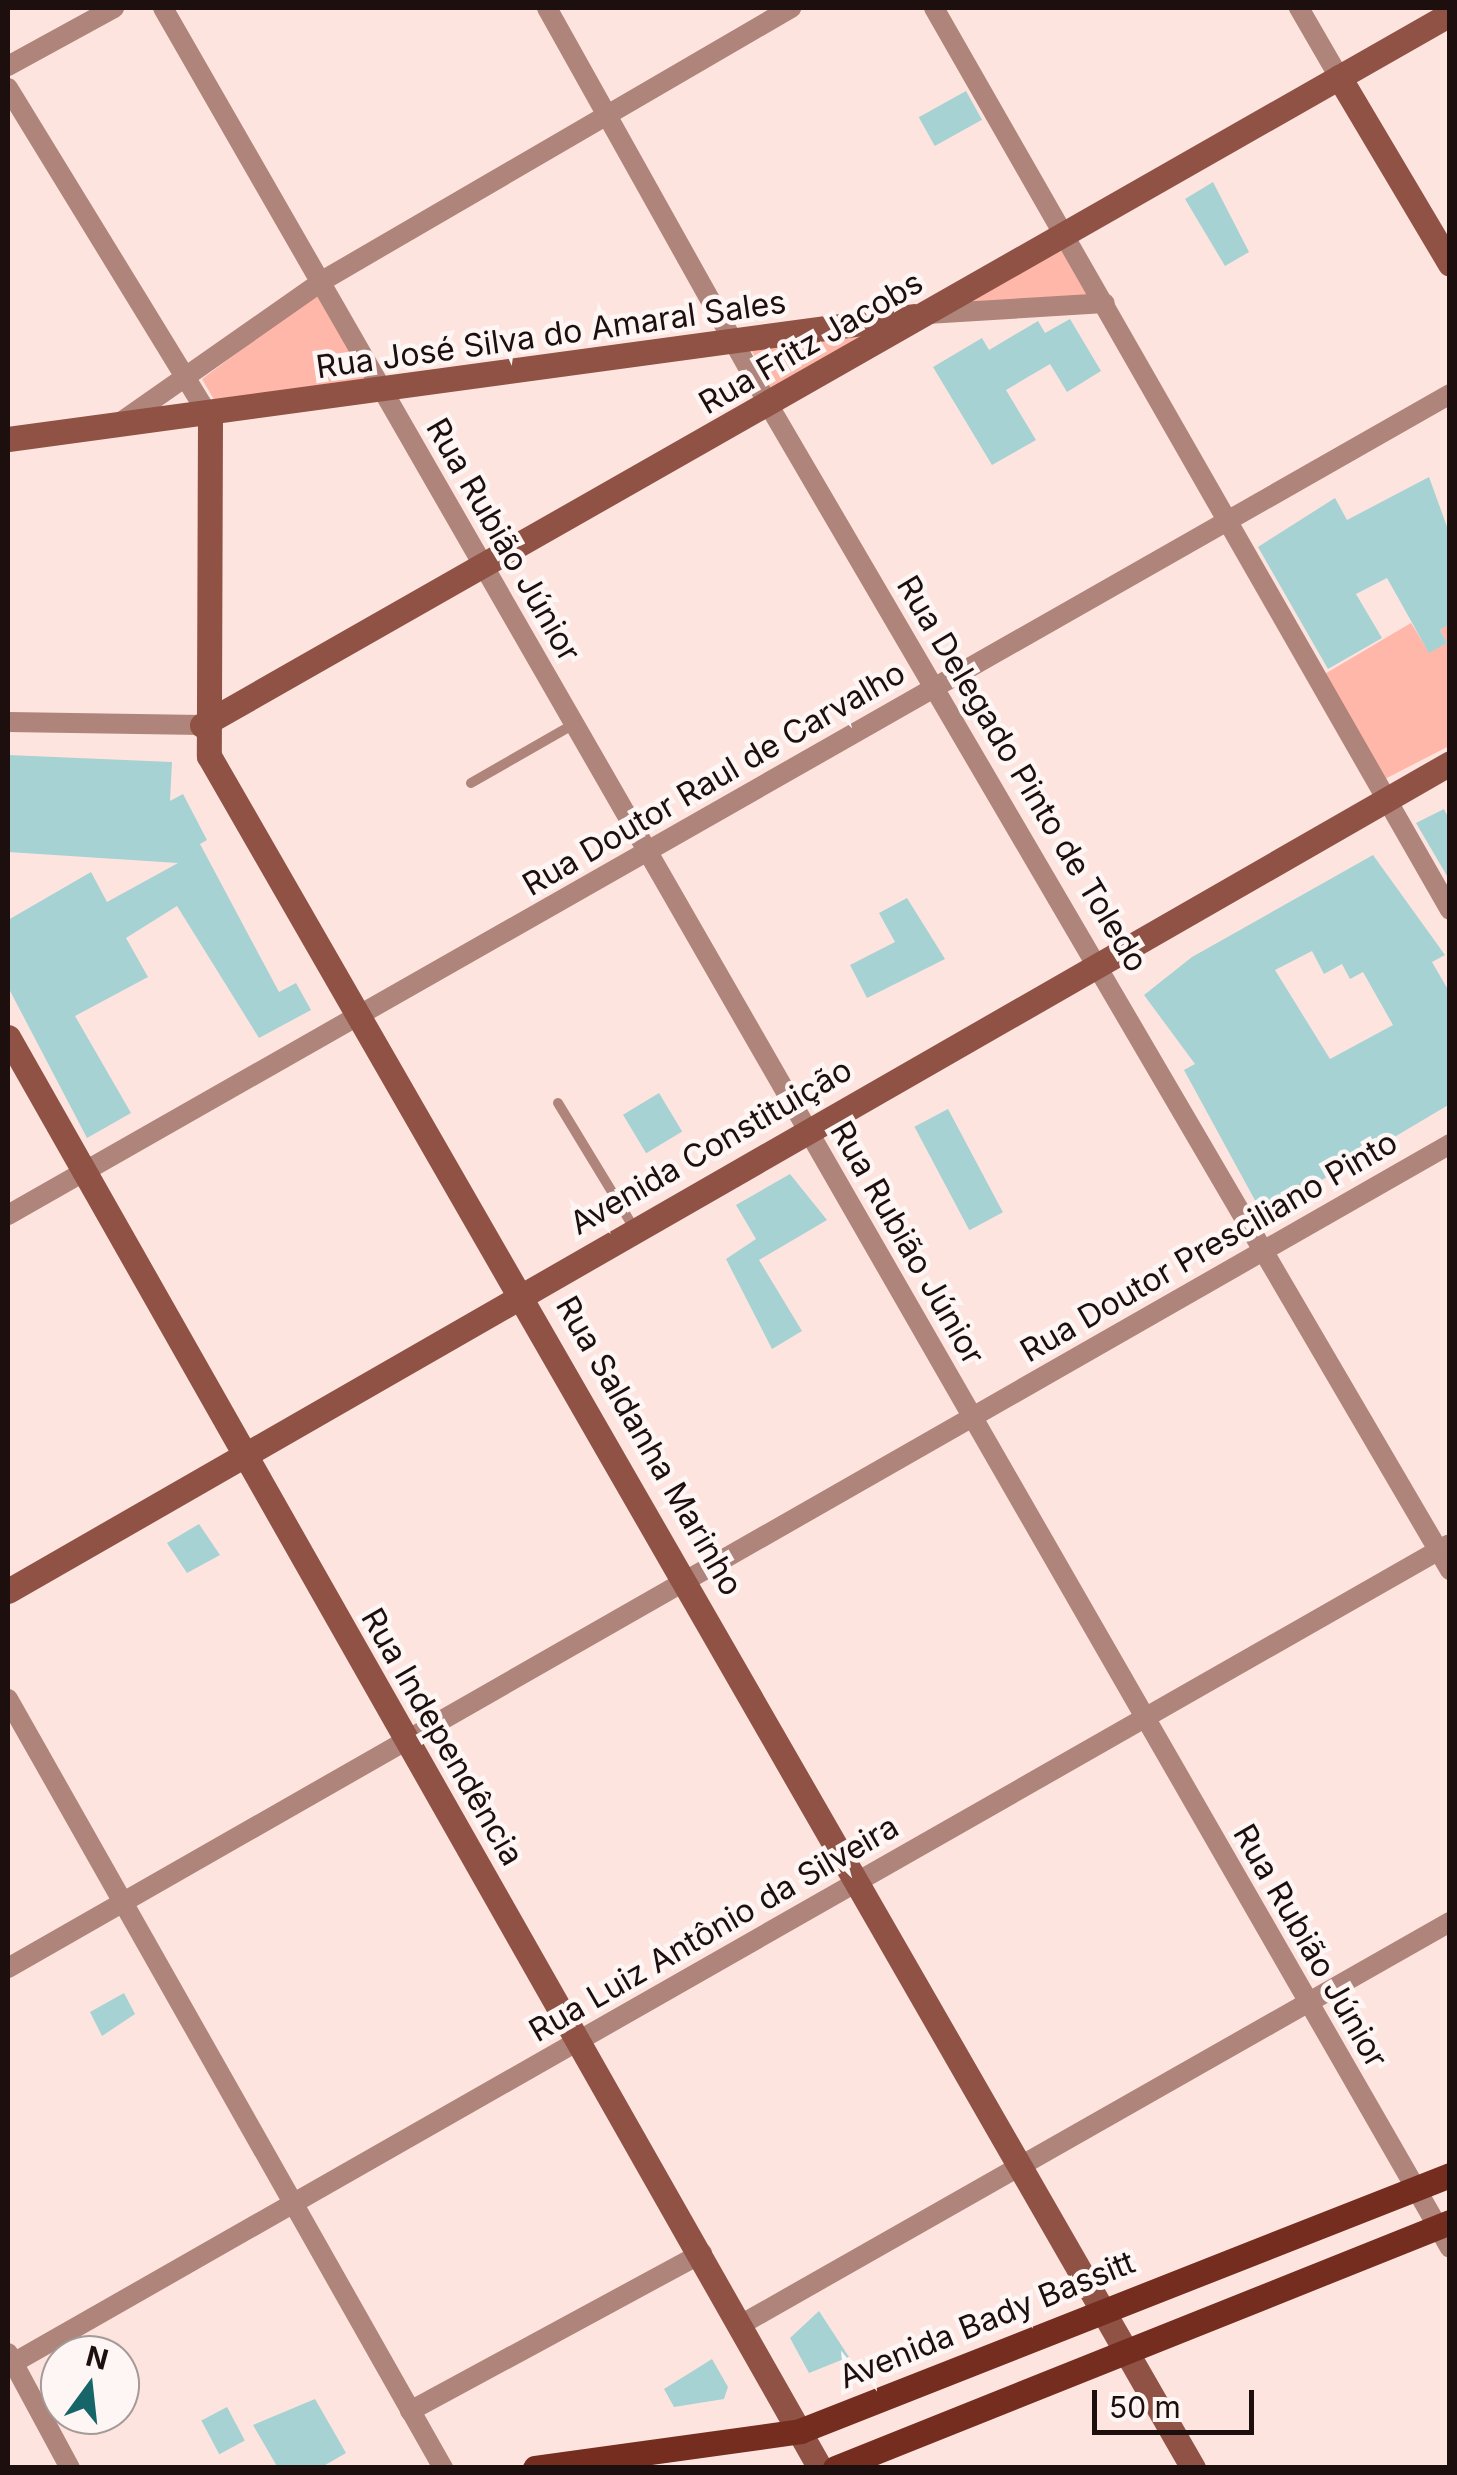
<!DOCTYPE html>
<meta charset="utf-8">
<style>
body{margin:0}
#map{position:relative;width:1457px;height:2475px;overflow:hidden;background:#fde4df;font-family:Inter,sans-serif}
div>[style]{position:absolute}
[style*='--x']{left:calc(var(--x)*1px);top:calc(var(--y)*1px);width:calc(var(--w)*1px);rotate:calc(var(--a)*1deg)}
.green>*{inset:0;background:#feb7a8}
.building>*{inset:0;background:#a6d2d4;transform-origin:0 0}
.lane>*{height:10px;margin:-5px;padding:0 5px;transform-origin:5px;border-radius:5px;background:#af847a}
.street>*{height:20px;margin:-10px;padding:0 10px;transform-origin:10px;border-radius:10px;background:#af847a}
.secondary>*{height:25px;margin:-12.5px;padding:0 12.5px;transform-origin:12.5px;border-radius:12.5px;background:#8f5245}
.primary>*{height:25px;margin:-12.5px;padding:0 12.5px;transform-origin:12.5px;border-radius:12.5px;background:#752d1f}
span{translate:-50% -50%;white-space:nowrap;text-align:center;line-height:1.15;-webkit-text-stroke:9px #fef6f4;paint-order:stroke}
.street-label{font-size:32px;color:#1c0f0d}
.frame{position:absolute;inset:0;border:10px solid #1c0f0d;pointer-events:none}
.north{position:absolute;left:40px;top:2335px;width:100px;height:100px;box-sizing:border-box;background:#fef6f4;border:2px solid #a49a98;border-radius:50%;rotate:15deg;font-size:28px;font-weight:700;line-height:40px;text-align:center;color:#1c0f0d}
.north::after{content:'';display:block;margin:auto;width:35px;height:45px;background:#166569;clip-path:polygon(50% 0,100% 100%,50% 72%,0 100%)}
.scale{position:absolute;left:1092px;top:2390px;width:162px;height:45px;box-sizing:border-box;border:5px solid #1c0f0d;border-top:0;padding-left:12px;font-size:30px;line-height:35px;white-space:nowrap;color:#1c0f0d;-webkit-text-stroke:8px #fef6f4;paint-order:stroke}
</style>
<div id="map">
<div class="green">
<i style="clip-path:polygon(1065px 241px,1099px 300px,951px 308px)"></i>
<i style="clip-path:polygon(321px 291px,367px 383px,216px 403px,202px 379px)"></i>
<i style="clip-path:polygon(904px 324px,774px 394px,749px 345px)"></i>
<i style="clip-path:polygon(1411px 623px,1429px 652px,1447px 643px,1440px 630px,1449px 624px,1449px 746px,1383px 780px,1323px 675px)"></i>
</div>
<div class="building">
<i style="left:966px;top:91px;width:33px;height:54px;rotate:61deg"></i>
<i style="clip-path:polygon(1213px 182px,1249px 252px,1225px 266px,1185px 199px)"></i>
<i style="clip-path:polygon(1070px 319px,1101px 371px,1067px 392px,1050px 364px,1006px 390px,1036px 440px,992px 465px,933px 367px,982px 338px,989px 350px,1038px 321px,1045px 333px)"></i>
<i style="clip-path:polygon(1429px 477px,1450px 535px,1450px 624px,1440px 630px,1447px 643px,1429px 653px,1387px 578px,1356px 594px,1382px 638px,1328px 669px,1258px 547px,1335px 498px,1347px 520px)"></i>
<i style="clip-path:polygon(8px 755px,172px 762px,170px 801px,183px 794px,207px 840px,200px 844px,279px 992px,296px 983px,311px 1010px,259px 1038px,177px 906px,126px 938px,148px 977px,75px 1016px,131px 1113px,87px 1138px,8px 987px,8px 920px,91px 872px,107px 902px,178px 863px,8px 852px)"></i>
<i style="clip-path:polygon(1444px 809px,1450px 821px,1450px 881px,1416px 823px)"></i>
<i style="clip-path:polygon(evenodd,1373px 855px,1445px 955px,1432px 962px,1450px 993px,1450px 1104px,1263px 1215px,1184px 1070px,1195px 1064px,1144px 995px,1192px 957px,1373px 855px,1312px 951px,1324px 974px,1342px 964px,1350px 979px,1363px 972px,1393px 1025px,1330px 1059px,1275px 970px,1312px 951px)"></i>
<i style="clip-path:polygon(907px 898px,945px 959px,867px 998px,850px 965px,895px 942px,879px 913px)"></i>
<i style="left:659px;top:1093px;width:45px;height:42px;rotate:59deg"></i>
<i style="left:948px;top:1109px;width:117px;height:38px;rotate:62deg"></i>
<i style="clip-path:polygon(790px 1174px,827px 1220px,759px 1260px,802px 1331px,772px 1349px,726px 1259px,756px 1239px,736px 1205px)"></i>
<i style="clip-path:polygon(199px 1524px,220px 1555px,187px 1573px,167px 1543px)"></i>
<i style="clip-path:polygon(124px 1993px,135px 2014px,102px 2036px,90px 2012px)"></i>
<i style="clip-path:polygon(819px 2311px,849px 2357px,809px 2373px,790px 2338px)"></i>
<i style="clip-path:polygon(712px 2359px,728px 2387px,724px 2399px,674px 2407px,664px 2389px)"></i>
<i style="clip-path:polygon(315px 2399px,346px 2453px,320px 2468px,278px 2468px,253px 2425px)"></i>
<i style="left:227px;top:2407px;width:38px;height:29px;rotate:62deg"></i>
</div>
<div class="lane">
<i style="--x:471;--y:783;--w:119;--a:-29.8"></i>
<i style="--x:558;--y:1103;--w:146;--a:58.7"></i>
</div>
<div class="street">
<i style="--x:163;--y:8;--w:2583;--a:60.12"></i>
<i style="--x:547;--y:8;--w:453;--a:60.8"></i>
<i style="--x:768;--y:404;--w:1351;--a:59.68"></i>
<i style="--x:934;--y:8;--w:1039;--a:60.23"></i>
<i style="--x:1299;--y:8;--w:80;--a:59.9"></i>
<i style="--x:8;--y:66;--w:121;--a:-28.7"></i>
<i style="--x:8;--y:88;--w:387;--a:58.5"></i>
<i style="--x:927;--y:314;--w:178;--a:-3.5"></i>
<i style="--x:121;--y:422;--w:246;--a:-35"></i>
<i style="--x:322;--y:281;--w:543;--a:-30.2"></i>
<i style="--x:8;--y:722;--w:194;--a:0.9"></i>
<i style="--x:8;--y:1215;--w:1659;--a:-29.65"></i>
<i style="--x:8;--y:1699;--w:884;--a:60.5"></i>
<i style="--x:8;--y:1968;--w:1661;--a:-29.74"></i>
<i style="--x:742;--y:2324;--w:814;--a:-29.59"></i>
<i style="--x:8;--y:2353;--w:131;--a:61.7"></i>
<i style="--x:8;--y:2366;--w:1658;--a:-29.69"></i>
<i style="--x:410;--y:2411;--w:332;--a:-28.4"></i>
</div>
<div class="secondary">
<i style="--x:1339;--y:77;--w:217;--a:59.3"></i>
<i style="--x:210;--y:418;--w:338;--a:90.2"></i>
<i style="--x:209;--y:756;--w:1975;--a:60.11"></i>
<i style="--x:8;--y:439;--w:914;--a:-7.73"></i>
<i style="--x:202;--y:725;--w:1436;--a:-29.67"></i>
<i style="--x:8;--y:1037;--w:1645;--a:60.43"></i>
<i style="--x:8;--y:1591;--w:1663;--a:-29.86"></i>
</div>
<div class="primary">
<i style="--x:535;--y:2468;--w:268;--a:-7.9"></i>
<i style="--x:800;--y:2431;--w:699;--a:-21.5"></i>
<i style="--x:835;--y:2468;--w:662;--a:-21.8"></i>
</div>
<div class="street-label">
<span style="left:551px;top:335px;rotate:-8deg">Rua José Silva do Amaral Sales</span>
<span style="left:811px;top:343px;rotate:-30deg">Rua Fritz Jacobs</span>
<span style="left:503px;top:540px;rotate:60deg">Rua Rubião Júnior</span>
<span style="left:1022px;top:774px;rotate:59deg">Rua Delegado Pinto de Toledo</span>
<span style="left:714px;top:779px;rotate:-30deg">Rua Doutor Raul de Carvalho</span>
<span style="left:711px;top:1147px;rotate:-30deg">Avenida Constituição</span>
<span style="left:907px;top:1243px;rotate:60deg">Rua Rubião Júnior</span>
<span style="left:1209px;top:1247px;rotate:-30deg">Rua Doutor Presciliano Pinto</span>
<span style="left:649px;top:1446px;rotate:60deg">Rua Saldanha Marinho</span>
<span style="left:442px;top:1737px;rotate:60deg">Rua Independência</span>
<span style="left:714px;top:1929px;rotate:-30deg">Rua Luiz Antônio da Silveira</span>
<span style="left:1310px;top:1946px;rotate:60deg">Rua Rubião Júnior</span>
<span style="left:987px;top:2320px;rotate:-22deg">Avenida Bady Bassitt</span>
</div>
<div class="frame"></div>
<div class="north">N</div>
<div class="scale">50 m</div>
</div>
